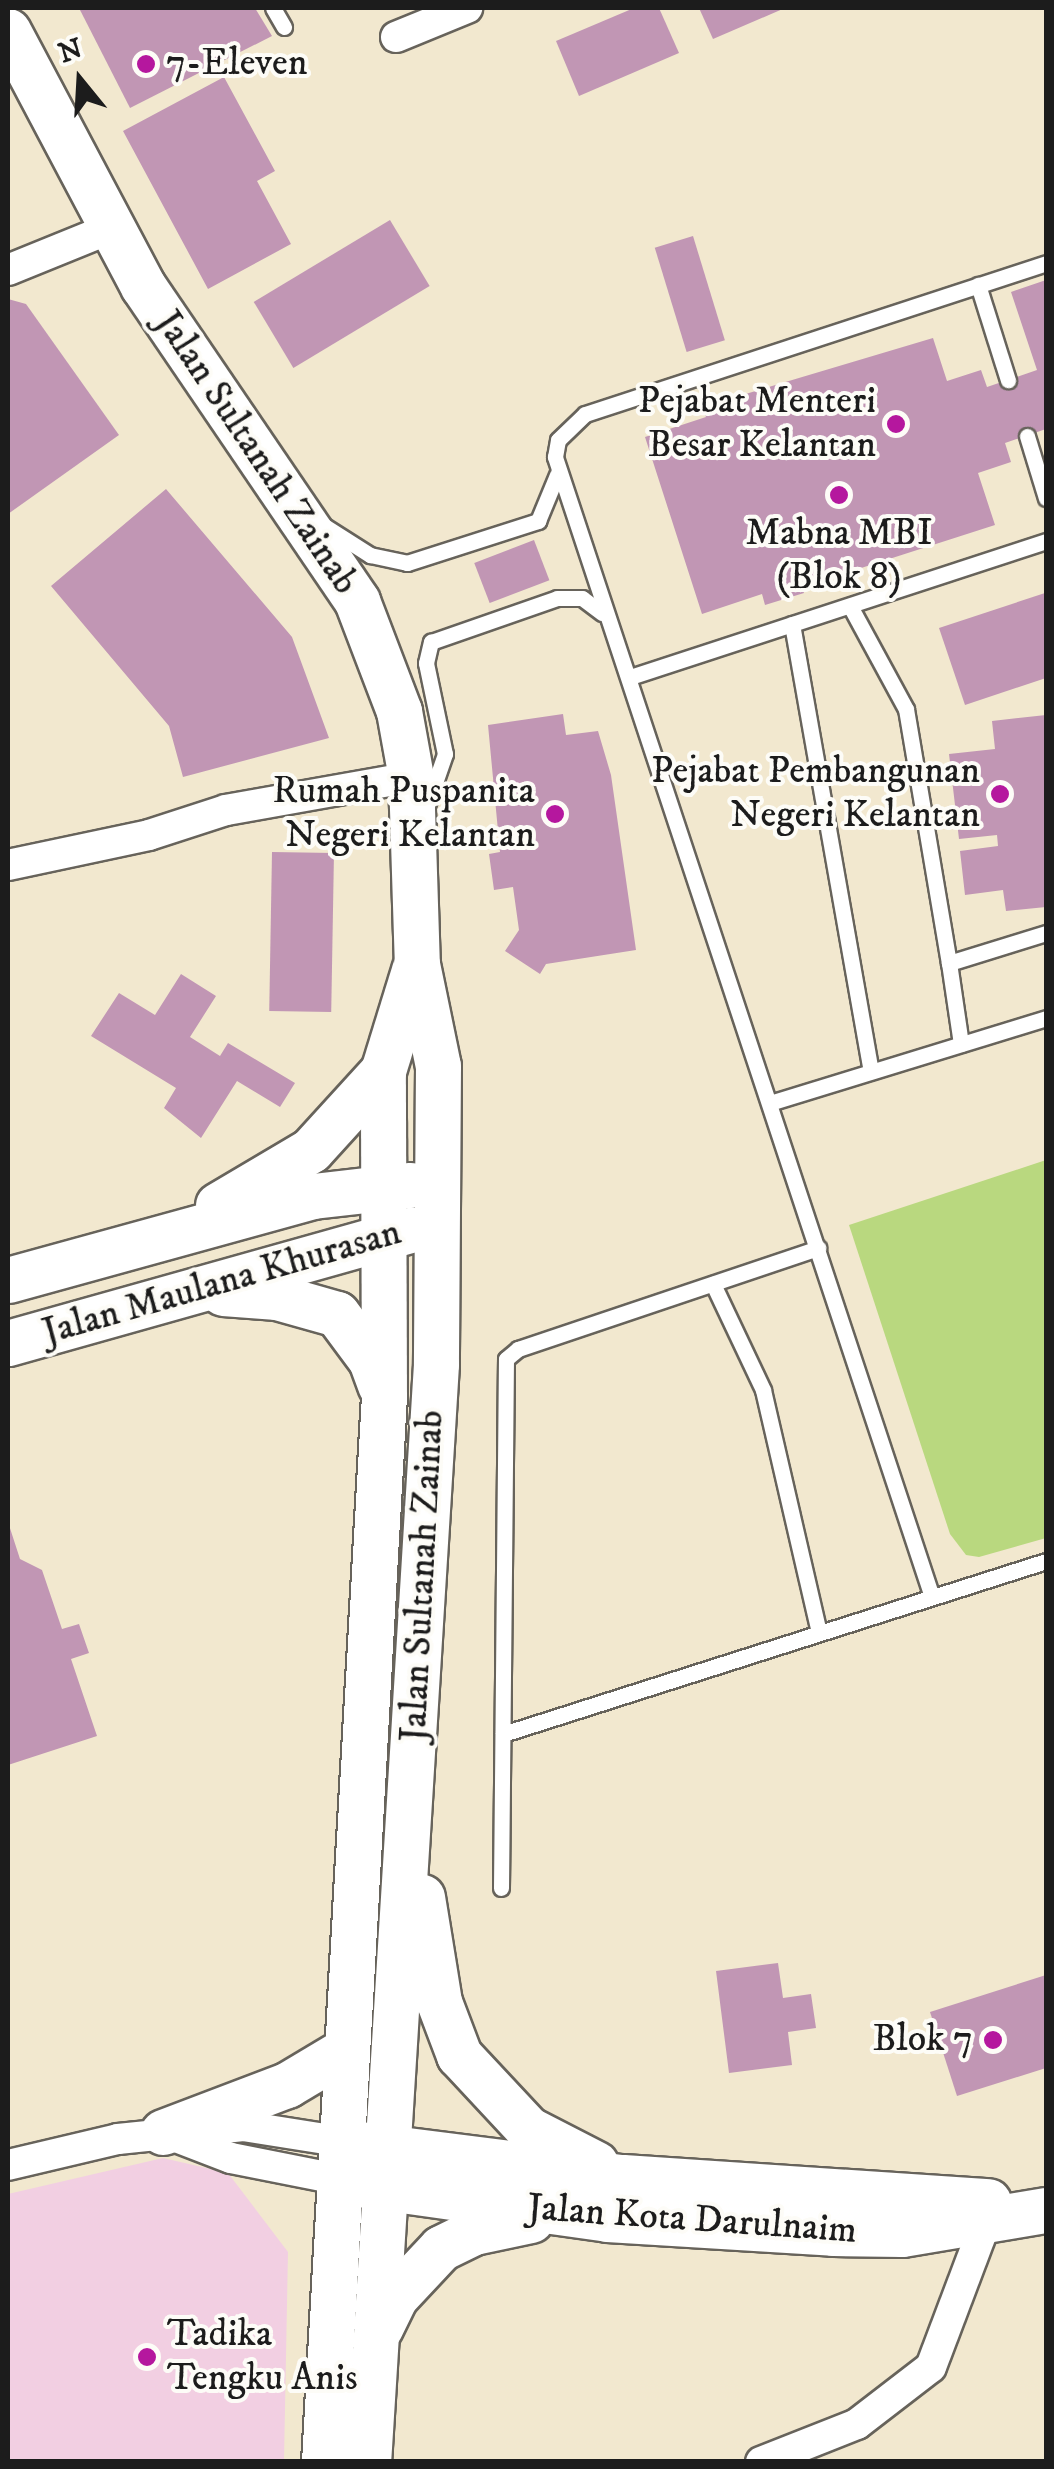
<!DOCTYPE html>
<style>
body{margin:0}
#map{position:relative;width:1054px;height:2469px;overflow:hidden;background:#f2e8cf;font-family:"IM FELL DW Pica",serif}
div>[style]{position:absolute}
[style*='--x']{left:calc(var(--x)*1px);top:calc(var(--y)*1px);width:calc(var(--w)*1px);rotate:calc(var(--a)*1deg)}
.built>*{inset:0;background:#f2cfe2}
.green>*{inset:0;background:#b9d87f}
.building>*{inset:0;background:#c196b4;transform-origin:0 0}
.roads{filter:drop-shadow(2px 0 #67635b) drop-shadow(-2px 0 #67635b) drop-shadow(0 2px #67635b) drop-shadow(0 -2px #67635b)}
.lane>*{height:15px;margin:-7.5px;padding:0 7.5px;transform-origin:7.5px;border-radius:7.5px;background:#fff}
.street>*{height:30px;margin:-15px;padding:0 15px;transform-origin:15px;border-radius:15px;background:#fff}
.secondary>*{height:45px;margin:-22.5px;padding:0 22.5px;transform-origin:22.5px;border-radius:22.5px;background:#fff}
.dots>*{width:28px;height:28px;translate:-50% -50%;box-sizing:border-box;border:5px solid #fdfcf7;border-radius:50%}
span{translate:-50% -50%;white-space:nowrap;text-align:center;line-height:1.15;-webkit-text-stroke:8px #fdfcf7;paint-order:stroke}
.poi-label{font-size:38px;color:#1c1c1c}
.left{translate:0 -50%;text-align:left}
.right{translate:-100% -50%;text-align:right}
.street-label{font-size:38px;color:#1c1c1c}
.frame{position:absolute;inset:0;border:10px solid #1c1c1c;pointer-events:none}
.north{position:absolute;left:30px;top:30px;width:100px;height:100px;-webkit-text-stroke:8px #fdfcf7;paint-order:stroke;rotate:342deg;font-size:28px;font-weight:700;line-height:40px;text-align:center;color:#1c1c1c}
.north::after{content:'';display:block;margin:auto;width:35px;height:45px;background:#1c1c1c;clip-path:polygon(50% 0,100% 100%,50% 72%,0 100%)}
</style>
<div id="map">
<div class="built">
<i style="clip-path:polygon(163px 2158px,228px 2173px,288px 2252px,284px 2461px,8px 2461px,8px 2194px)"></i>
</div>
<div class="green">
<i style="clip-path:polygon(1046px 1160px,1046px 1538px,979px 1557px,966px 1555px,950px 1534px,849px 1225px)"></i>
</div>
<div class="building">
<i style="clip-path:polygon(79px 8px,255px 8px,272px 36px,130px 108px)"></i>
<i style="clip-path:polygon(634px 8px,659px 8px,679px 53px,579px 96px,556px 41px)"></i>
<i style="clip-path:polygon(699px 8px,785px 8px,713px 39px)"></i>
<i style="clip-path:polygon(224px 77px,275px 171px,257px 181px,291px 244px,208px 289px,123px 131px)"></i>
<i style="left:390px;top:220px;width:77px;height:159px;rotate:59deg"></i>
<i style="left:693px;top:236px;width:109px;height:40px;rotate:73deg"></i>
<i style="clip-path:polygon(1046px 280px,1046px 429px,1005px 443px,1011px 462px,978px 473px,995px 525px,802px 587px,804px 593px,765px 605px,762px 594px,702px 614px,645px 437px,706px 417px,702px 407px,933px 338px,947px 381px,981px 370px,987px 387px,1037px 370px,1011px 292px)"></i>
<i style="clip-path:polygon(8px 299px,26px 304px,119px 435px,8px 514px)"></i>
<i style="clip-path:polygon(166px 489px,292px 637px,329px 738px,183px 777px,169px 726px,51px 586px)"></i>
<i style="left:534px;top:540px;width:43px;height:64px;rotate:69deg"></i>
<i style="clip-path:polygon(1045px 593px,1046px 678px,965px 705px,939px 628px)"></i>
<i style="clip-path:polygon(563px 714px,566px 735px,598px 731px,611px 775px,636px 950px,546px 964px,540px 974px,505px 951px,519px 930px,513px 887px,494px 890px,489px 854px,500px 852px,488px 725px)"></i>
<i style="clip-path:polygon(1046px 715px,1046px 907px,1006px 911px,1003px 890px,965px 895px,960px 851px,998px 846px,997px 835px,959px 839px,949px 754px,995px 749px,992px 721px)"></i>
<i style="left:272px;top:852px;width:62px;height:159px;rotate:1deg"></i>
<i style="clip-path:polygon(181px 974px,216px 996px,190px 1037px,220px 1056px,228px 1043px,295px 1083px,280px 1107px,237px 1081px,201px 1138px,164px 1108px,176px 1088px,91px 1036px,119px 993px,155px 1015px)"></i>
<i style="clip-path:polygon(8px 1522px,20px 1559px,42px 1570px,62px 1629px,79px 1624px,89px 1653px,71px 1659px,97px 1736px,8px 1765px)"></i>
<i style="clip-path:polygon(778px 1963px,783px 1998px,811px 1994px,816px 2028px,788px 2032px,792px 2065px,729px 2073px,716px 1971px)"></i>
<i style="clip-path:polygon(1046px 1975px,1046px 2068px,957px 2096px,930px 2012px)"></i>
</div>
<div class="roads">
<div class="lane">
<i style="--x:273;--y:8;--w:22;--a:60"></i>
<i style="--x:978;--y:285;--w:100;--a:72.5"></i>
<i style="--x:1027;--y:436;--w:65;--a:73"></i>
<i style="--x:323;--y:525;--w:56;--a:32.6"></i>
<i style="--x:370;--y:555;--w:38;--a:12"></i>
<i style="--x:407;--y:563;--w:138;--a:-17.8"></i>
<i style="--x:538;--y:521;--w:50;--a:-67.6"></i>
<i style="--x:850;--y:606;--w:117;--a:61.5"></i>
<i style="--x:906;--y:709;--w:258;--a:80.4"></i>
<i style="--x:792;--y:624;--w:454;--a:80"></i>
<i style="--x:630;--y:677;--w:438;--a:-18.1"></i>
<i style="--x:428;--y:803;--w:52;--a:-70.9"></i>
<i style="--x:445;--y:754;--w:93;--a:-101.8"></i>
<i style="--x:426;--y:663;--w:22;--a:-77"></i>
<i style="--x:431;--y:642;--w:133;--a:-19.2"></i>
<i style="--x:557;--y:598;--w:25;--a:0"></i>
<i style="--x:582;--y:598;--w:25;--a:37"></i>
<i style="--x:961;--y:1044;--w:82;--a:-98.4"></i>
<i style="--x:949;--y:963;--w:102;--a:-17.2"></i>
<i style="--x:770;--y:1103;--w:289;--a:-17.1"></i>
<i style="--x:713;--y:1284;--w:117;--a:64.7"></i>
<i style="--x:763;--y:1390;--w:249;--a:77"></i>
<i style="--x:932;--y:1597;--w:1201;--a:-108.3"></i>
<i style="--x:555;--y:457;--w:17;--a:-80"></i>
<i style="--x:558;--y:440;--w:37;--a:-44"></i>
<i style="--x:585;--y:414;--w:485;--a:-18.1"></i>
<i style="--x:503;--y:1734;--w:570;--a:-17.67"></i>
<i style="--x:501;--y:1888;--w:529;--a:-89.46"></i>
<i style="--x:506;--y:1359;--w:16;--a:-40"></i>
<i style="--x:518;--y:1349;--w:317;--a:-18.6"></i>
</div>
<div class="street">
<i style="--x:396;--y:37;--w:77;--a:-22.2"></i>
<i style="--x:8;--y:270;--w:109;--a:-22.1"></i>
<i style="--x:8;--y:865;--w:144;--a:-12"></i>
<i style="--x:149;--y:835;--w:81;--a:-18"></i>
<i style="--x:226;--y:810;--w:188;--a:-10.1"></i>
<i style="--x:171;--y:2135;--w:64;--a:21"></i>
<i style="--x:231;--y:2158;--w:108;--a:11.2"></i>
<i style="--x:8;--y:2165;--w:113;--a:-13.3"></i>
<i style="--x:118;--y:2139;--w:126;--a:-5.9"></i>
<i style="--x:243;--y:2126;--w:96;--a:9"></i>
<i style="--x:761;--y:2462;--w:103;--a:-21.6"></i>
<i style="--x:857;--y:2424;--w:93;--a:-37.6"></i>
<i style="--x:931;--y:2367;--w:153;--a:-69.3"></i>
</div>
<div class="secondary">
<i style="--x:8;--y:31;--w:289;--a:62.1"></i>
<i style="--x:143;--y:286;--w:381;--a:55.8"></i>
<i style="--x:357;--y:601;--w:118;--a:69.1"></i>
<i style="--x:399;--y:711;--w:67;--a:79.7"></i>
<i style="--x:411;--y:777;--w:187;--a:88.2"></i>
<i style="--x:417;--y:964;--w:104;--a:78.4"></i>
<i style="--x:438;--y:1066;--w:298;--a:90.4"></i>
<i style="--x:436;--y:1364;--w:1100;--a:93.54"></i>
<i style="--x:218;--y:1205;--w:108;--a:-30.6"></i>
<i style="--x:311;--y:1150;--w:107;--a:-47.7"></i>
<i style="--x:8;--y:1280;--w:316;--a:-15.4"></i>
<i style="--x:313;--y:1196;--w:98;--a:-6.5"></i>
<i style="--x:223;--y:1293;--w:54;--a:4.2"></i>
<i style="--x:277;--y:1297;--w:62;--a:15.8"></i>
<i style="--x:337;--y:1314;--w:57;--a:53.5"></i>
<i style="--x:371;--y:1360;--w:27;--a:70"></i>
<i style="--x:8;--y:1343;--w:419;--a:-15.7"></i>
<i style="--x:422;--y:1897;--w:106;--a:80.8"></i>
<i style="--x:439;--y:2002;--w:57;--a:69.3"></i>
<i style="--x:459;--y:2055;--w:101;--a:47"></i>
<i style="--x:528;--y:2129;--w:76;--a:27.2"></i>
<i style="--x:163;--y:2132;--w:133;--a:-20.8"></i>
<i style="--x:287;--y:2085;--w:66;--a:-30.8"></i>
<i style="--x:360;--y:2144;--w:265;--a:7.2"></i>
<i style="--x:623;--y:2177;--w:366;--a:3.8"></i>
<i style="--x:359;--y:2184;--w:250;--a:8"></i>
<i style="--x:607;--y:2219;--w:226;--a:3.5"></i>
<i style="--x:833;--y:2233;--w:69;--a:0.8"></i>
<i style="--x:902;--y:2234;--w:146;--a:-9.5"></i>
<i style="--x:380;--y:2328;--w:34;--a:-64"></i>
<i style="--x:395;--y:2297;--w:67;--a:-46.8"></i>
<i style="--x:441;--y:2248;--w:37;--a:-26"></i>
<i style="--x:474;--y:2232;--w:58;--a:-11.9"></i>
<i style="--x:324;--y:2462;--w:1068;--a:-86.78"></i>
<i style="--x:384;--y:1396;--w:325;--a:-90.2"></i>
<i style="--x:383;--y:1071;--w:106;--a:-72.9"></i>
</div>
</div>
<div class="dots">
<i style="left:146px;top:64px;background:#b5179e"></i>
<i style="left:896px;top:424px;background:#b5179e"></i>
<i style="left:839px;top:495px;background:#b5179e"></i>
<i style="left:1000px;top:794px;background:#b5179e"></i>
<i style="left:555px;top:814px;background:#b5179e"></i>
<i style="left:993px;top:2040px;background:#b5179e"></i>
<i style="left:147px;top:2357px;background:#b5179e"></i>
</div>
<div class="poi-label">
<span class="left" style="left:166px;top:64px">7-Eleven</span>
<span class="right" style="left:876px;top:424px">Pejabat Menteri<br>Besar Kelantan</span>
<span style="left:839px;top:556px">Mabna MBI<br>(Blok 8)</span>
<span class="right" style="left:980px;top:794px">Pejabat Pembangunan<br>Negeri Kelantan</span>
<span class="right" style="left:535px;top:814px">Rumah Puspanita<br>Negeri Kelantan</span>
<span class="right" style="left:973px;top:2040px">Blok 7</span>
<span class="left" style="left:167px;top:2357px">Tadika<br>Tengku Anis</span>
</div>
<div class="street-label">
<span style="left:256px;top:453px;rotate:56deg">Jalan Sultanah Zainab</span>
<span style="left:222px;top:1283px;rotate:-16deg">Jalan Maulana Khurasan</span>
<span style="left:423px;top:1576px;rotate:-87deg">Jalan Sultanah Zainab</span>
<span style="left:692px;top:2220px;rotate:4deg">Jalan Kota Darulnaim</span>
</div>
<div class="frame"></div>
<div class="north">N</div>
</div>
